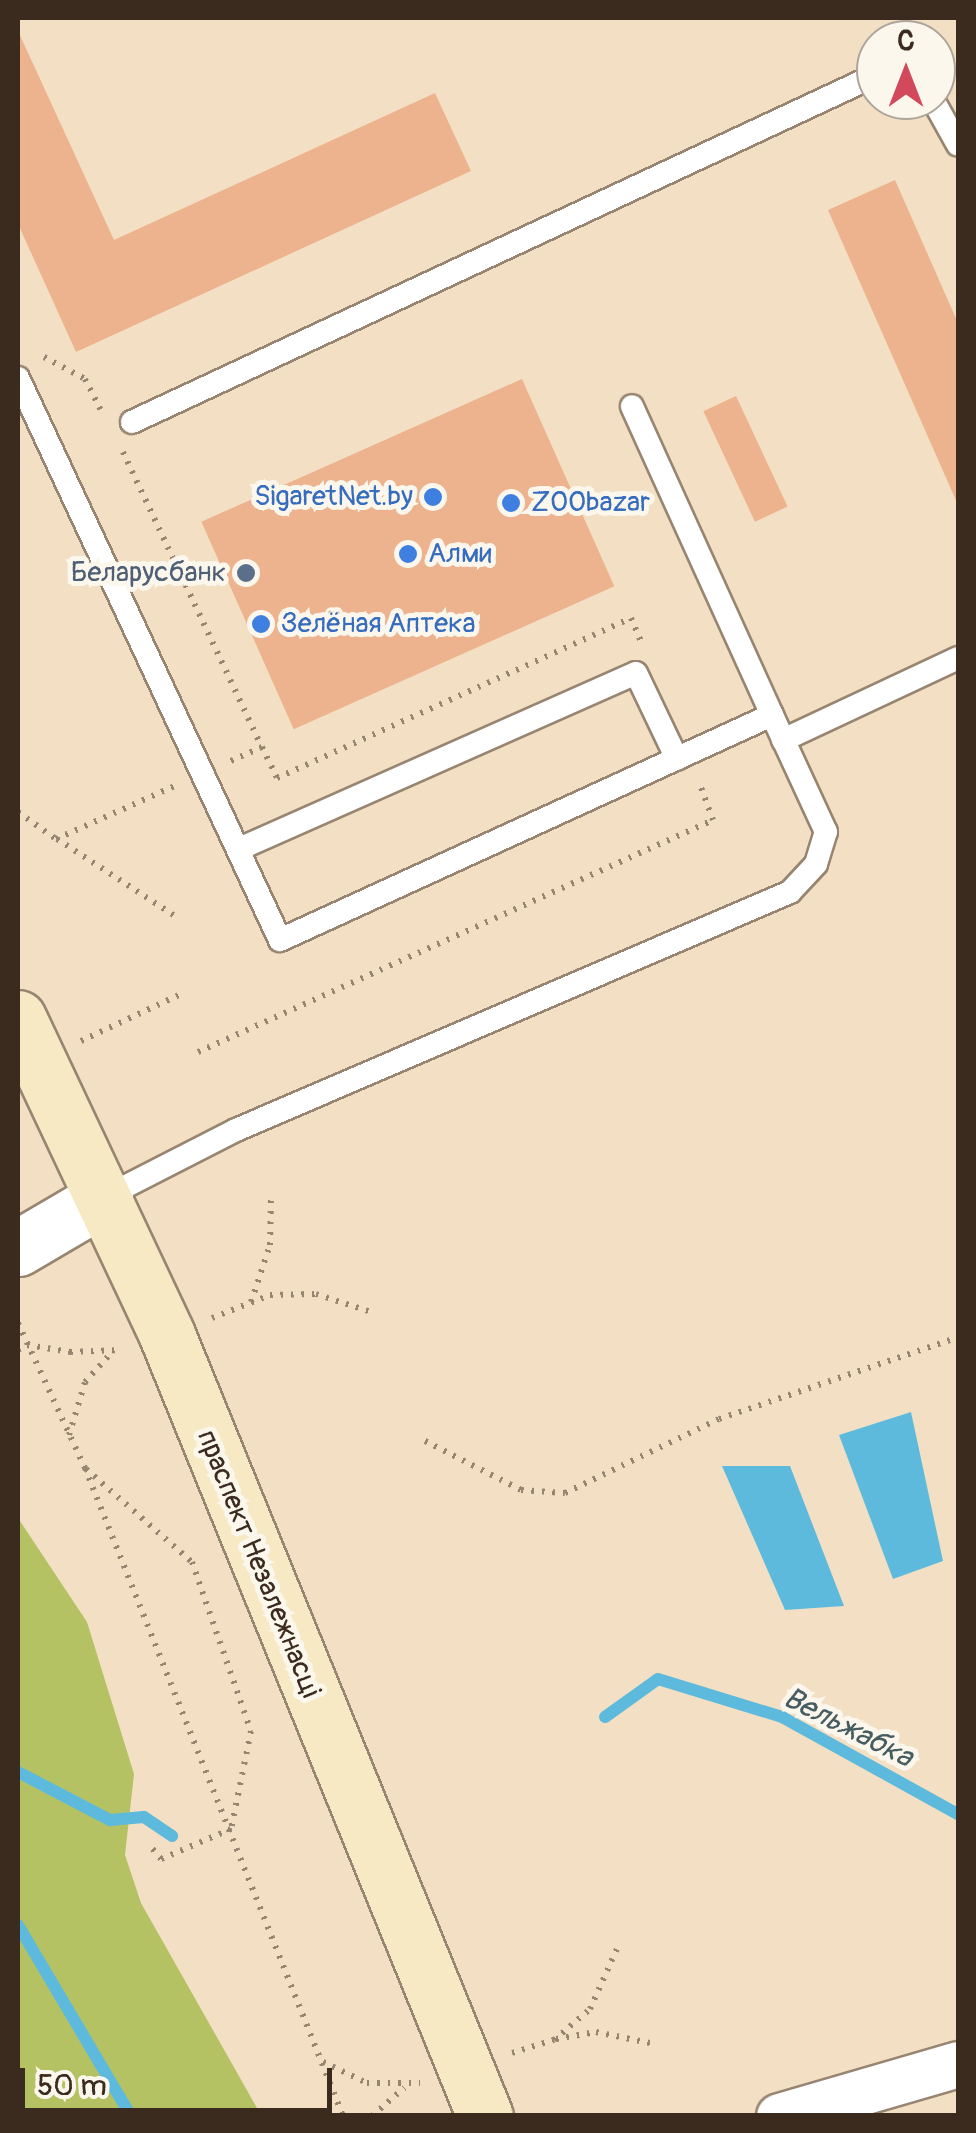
<!DOCTYPE html>
<meta charset="utf-8">
<style>
body{margin:0}
#map{position:relative;width:976px;height:2133px;overflow:hidden;background:#f3e0c4;font-family:Pangolin,sans-serif}
div>[style]{position:absolute}
[style*='--x']{left:calc(var(--x)*1px);top:calc(var(--y)*1px);width:calc(var(--w)*1px);rotate:calc(var(--a)*1deg)}
.green>*{inset:0;background:#b5c264}
.water>*{inset:0;background:#5ebadc}
.stream>*{height:12px;margin:-6px;padding:0 6px;transform-origin:6px;border-radius:6px;background:#5ebadc}
.building>*{inset:0;background:#edb28e;transform-origin:0 0}
.path>*{height:6px;margin-top:-3px;transform-origin:0;background:repeating-linear-gradient(90deg,#978571 0 2.5px,transparent 0 10.5px)}
.roads{filter:drop-shadow(2px 0 #978571) drop-shadow(-2px 0 #978571) drop-shadow(0 2px #978571) drop-shadow(0 -2px #978571)}
.service>*{height:22px;margin:-11px;padding:0 11px;transform-origin:11px;border-radius:11px;background:#fff}
.minor>*{height:45px;margin:-22.5px;padding:0 22.5px;transform-origin:22.5px;border-radius:22.5px;background:#fff}
.tertiary>*{height:55px;margin:-27.5px;padding:0 27.5px;transform-origin:27.5px;border-radius:27.5px;background:#fff}
.secondary>*{height:55px;margin:-27.5px;padding:0 27.5px;transform-origin:27.5px;border-radius:27.5px;background:#f6e9c3}
.dots>*{width:28px;height:28px;translate:-50% -50%;box-sizing:border-box;border:5px solid #fbf7ec;border-radius:50%}
span{translate:-50% -50%;white-space:nowrap;text-align:center;line-height:1.15;-webkit-text-stroke:10px #fbf7ec;paint-order:stroke}
.shop-label{font-size:28px;color:#366cbe}
.right{translate:-100% -50%;text-align:right}
.left{translate:0 -50%;text-align:left}
.service-label{font-size:28px;color:#4e5e75}
.street-label{font-size:28px;color:#3b2a1e}
.water-label{font-size:30px;color:#475c60;font-style:italic}
.frame{position:absolute;inset:0;border:20px solid #3b2a1e;pointer-events:none}
.north{position:absolute;left:856px;top:20px;width:100px;height:100px;box-sizing:border-box;background:#fbf7ec;border:2px solid #aea59a;border-radius:50%;rotate:0deg;font-size:28px;font-weight:700;line-height:40px;text-align:center;color:#3b2a1e}
.north::after{content:'';display:block;margin:auto;width:35px;height:45px;background:#d1495b;clip-path:polygon(50% 0,100% 100%,50% 72%,0 100%)}
.scale{position:absolute;left:20px;top:2068px;width:312px;height:45px;box-sizing:border-box;border:5px solid #3b2a1e;border-top:0;padding-left:12px;font-size:30px;line-height:35px;white-space:nowrap;color:#3b2a1e;-webkit-text-stroke:8px #fbf7ec;paint-order:stroke}
</style>
<div id="map">
<div class="green">
<i style="clip-path:polygon(18px 1518px,87px 1622px,134px 1774px,125px 1855px,141px 1903px,261px 2115px,18px 2115px)"></i>
</div>
<div class="water">
<i style="clip-path:polygon(911px 1412px,943px 1561px,893px 1579px,839px 1435px)"></i>
<i style="clip-path:polygon(722px 1466px,790px 1466px,844px 1606px,785px 1610px)"></i>
</div>
<div class="stream">
<i style="--x:605;--y:1717;--w:65;--a:-35.6"></i>
<i style="--x:658;--y:1679;--w:130;--a:17"></i>
<i style="--x:782;--y:1717;--w:201;--a:28.9"></i>
<i style="--x:18;--y:1772;--w:104;--a:27.6"></i>
<i style="--x:110;--y:1820;--w:34;--a:-5"></i>
<i style="--x:144;--y:1817;--w:34;--a:34"></i>
<i style="--x:18;--y:1925;--w:222;--a:59.4"></i>
</div>
<div class="building">
<i style="clip-path:polygon(18px 31px,114px 240px,435px 93px,471px 171px,76px 352px,18px 224px)"></i>
<i style="clip-path:polygon(895px 180px,958px 323px,958px 505px,828px 210px)"></i>
<i style="left:522px;top:379px;width:227px;height:351px;rotate:66deg"></i>
<i style="left:736px;top:396px;width:122px;height:36px;rotate:65deg"></i>
</div>
<div class="path">
<i style="--x:44;--y:357;--w:47;--a:28.2"></i>
<i style="--x:85;--y:379;--w:39;--a:63"></i>
<i style="--x:123;--y:452;--w:326;--a:64.8"></i>
<i style="--x:262;--y:747;--w:36;--a:156"></i>
<i style="--x:262;--y:747;--w:34;--a:64"></i>
<i style="--x:277;--y:778;--w:388;--a:-24.3"></i>
<i style="--x:631;--y:618;--w:30;--a:67"></i>
<i style="--x:18;--y:812;--w:47;--a:35.4"></i>
<i style="--x:56;--y:839;--w:133;--a:-24.1"></i>
<i style="--x:57;--y:839;--w:145;--a:33.1"></i>
<i style="--x:81;--y:1041;--w:110;--a:-25.2"></i>
<i style="--x:198;--y:1052;--w:565;--a:-24.25"></i>
<i style="--x:713;--y:820;--w:40;--a:-110.2"></i>
<i style="--x:251;--y:1302;--w:60;--a:-71.6"></i>
<i style="--x:270;--y:1245;--w:49;--a:-88.8"></i>
<i style="--x:212;--y:1318;--w:62;--a:-21.6"></i>
<i style="--x:270;--y:1295;--w:46;--a:-1.2"></i>
<i style="--x:316;--y:1294;--w:61;--a:18.1"></i>
<i style="--x:18;--y:1323;--w:160;--a:65.2"></i>
<i style="--x:85;--y:1468;--w:697;--a:68.29"></i>
<i style="--x:18;--y:1350;--w:10;--a:-29"></i>
<i style="--x:27;--y:1345;--w:44;--a:9.2"></i>
<i style="--x:70;--y:1352;--w:51;--a:-2.2"></i>
<i style="--x:69;--y:1435;--w:55;--a:-73.2"></i>
<i style="--x:85;--y:1382;--w:36;--a:-48"></i>
<i style="--x:425;--y:1441;--w:108;--a:27"></i>
<i style="--x:521;--y:1490;--w:44;--a:3.9"></i>
<i style="--x:565;--y:1493;--w:171;--a:-25.7"></i>
<i style="--x:719;--y:1419;--w:253;--a:-18.9"></i>
<i style="--x:86;--y:1469;--w:141;--a:41.3"></i>
<i style="--x:192;--y:1562;--w:179;--a:70.8"></i>
<i style="--x:251;--y:1731;--w:100;--a:101.5"></i>
<i style="--x:231;--y:1829;--w:76;--a:156.8"></i>
<i style="--x:161;--y:1859;--w:17;--a:-130"></i>
<i style="--x:556;--y:2039;--w:41;--a:-9.9"></i>
<i style="--x:596;--y:2032;--w:60;--a:11.5"></i>
<i style="--x:512;--y:2053;--w:44;--a:-17.2"></i>
<i style="--x:554;--y:2040;--w:48;--a:-40.7"></i>
<i style="--x:590;--y:2009;--w:73;--a:-65.9"></i>
<i style="--x:323;--y:2062;--w:49;--a:25.5"></i>
<i style="--x:367;--y:2083;--w:53;--a:0"></i>
<i style="--x:372;--y:2116;--w:43;--a:-41.2"></i>
</div>
<div class="roads">
<div class="service">
<i style="--x:933;--y:100;--w:51;--a:60.9"></i>
<i style="--x:18;--y:378;--w:620;--a:65.01"></i>
<i style="--x:280;--y:940;--w:541;--a:-24.58"></i>
<i style="--x:772;--y:715;--w:339;--a:-114.4"></i>
<i style="--x:132;--y:422;--w:821;--a:-25"></i>
<i style="--x:783;--y:740;--w:193;--a:-25.1"></i>
<i style="--x:239;--y:849;--w:434;--a:-23.9"></i>
<i style="--x:636;--y:673;--w:95;--a:64.5"></i>
<i style="--x:105;--y:1197;--w:147;--a:-27.1"></i>
<i style="--x:236;--y:1130;--w:603;--a:-23.25"></i>
<i style="--x:790;--y:892;--w:38;--a:-47"></i>
<i style="--x:816;--y:864;--w:34;--a:-73"></i>
<i style="--x:826;--y:832;--w:129;--a:-114.8"></i>
</div>
<div class="minor">
<i style="--x:779;--y:2116;--w:186;--a:-16.2"></i>
</div>
<div class="tertiary">
<i style="--x:18;--y:1248;--w:101;--a:-30.4"></i>
</div>
<div class="secondary">
<i style="--x:18;--y:1018;--w:350;--a:64.8"></i>
<i style="--x:167;--y:1335;--w:843;--a:67.85"></i>
</div>
</div>
<div class="dots">
<i style="left:433px;top:497px;background:#3f7fe0"></i>
<i style="left:511px;top:503px;background:#3f7fe0"></i>
<i style="left:408px;top:554px;background:#3f7fe0"></i>
<i style="left:246px;top:573px;background:#5c6f8a"></i>
<i style="left:261px;top:624px;background:#3f7fe0"></i>
</div>
<div class="shop-label">
<span class="right" style="left:413px;top:497px">SigaretNet.by</span>
<span class="left" style="left:531px;top:503px">ZOObazar</span>
<span class="left" style="left:428px;top:554px">Алми</span>
<span class="left" style="left:281px;top:624px">Зелёная Аптека</span>
</div>
<div class="service-label">
<span class="right" style="left:226px;top:573px">Беларусбанк</span>
</div>
<div class="street-label">
<span style="left:258px;top:1564px;rotate:68deg">праспект Незалежнасці</span>
</div>
<div class="water-label">
<span style="left:848px;top:1728px;rotate:27deg">Вельжабка</span>
</div>
<div class="frame"></div>
<div class="north">С</div>
<div class="scale">50 m</div>
</div>
